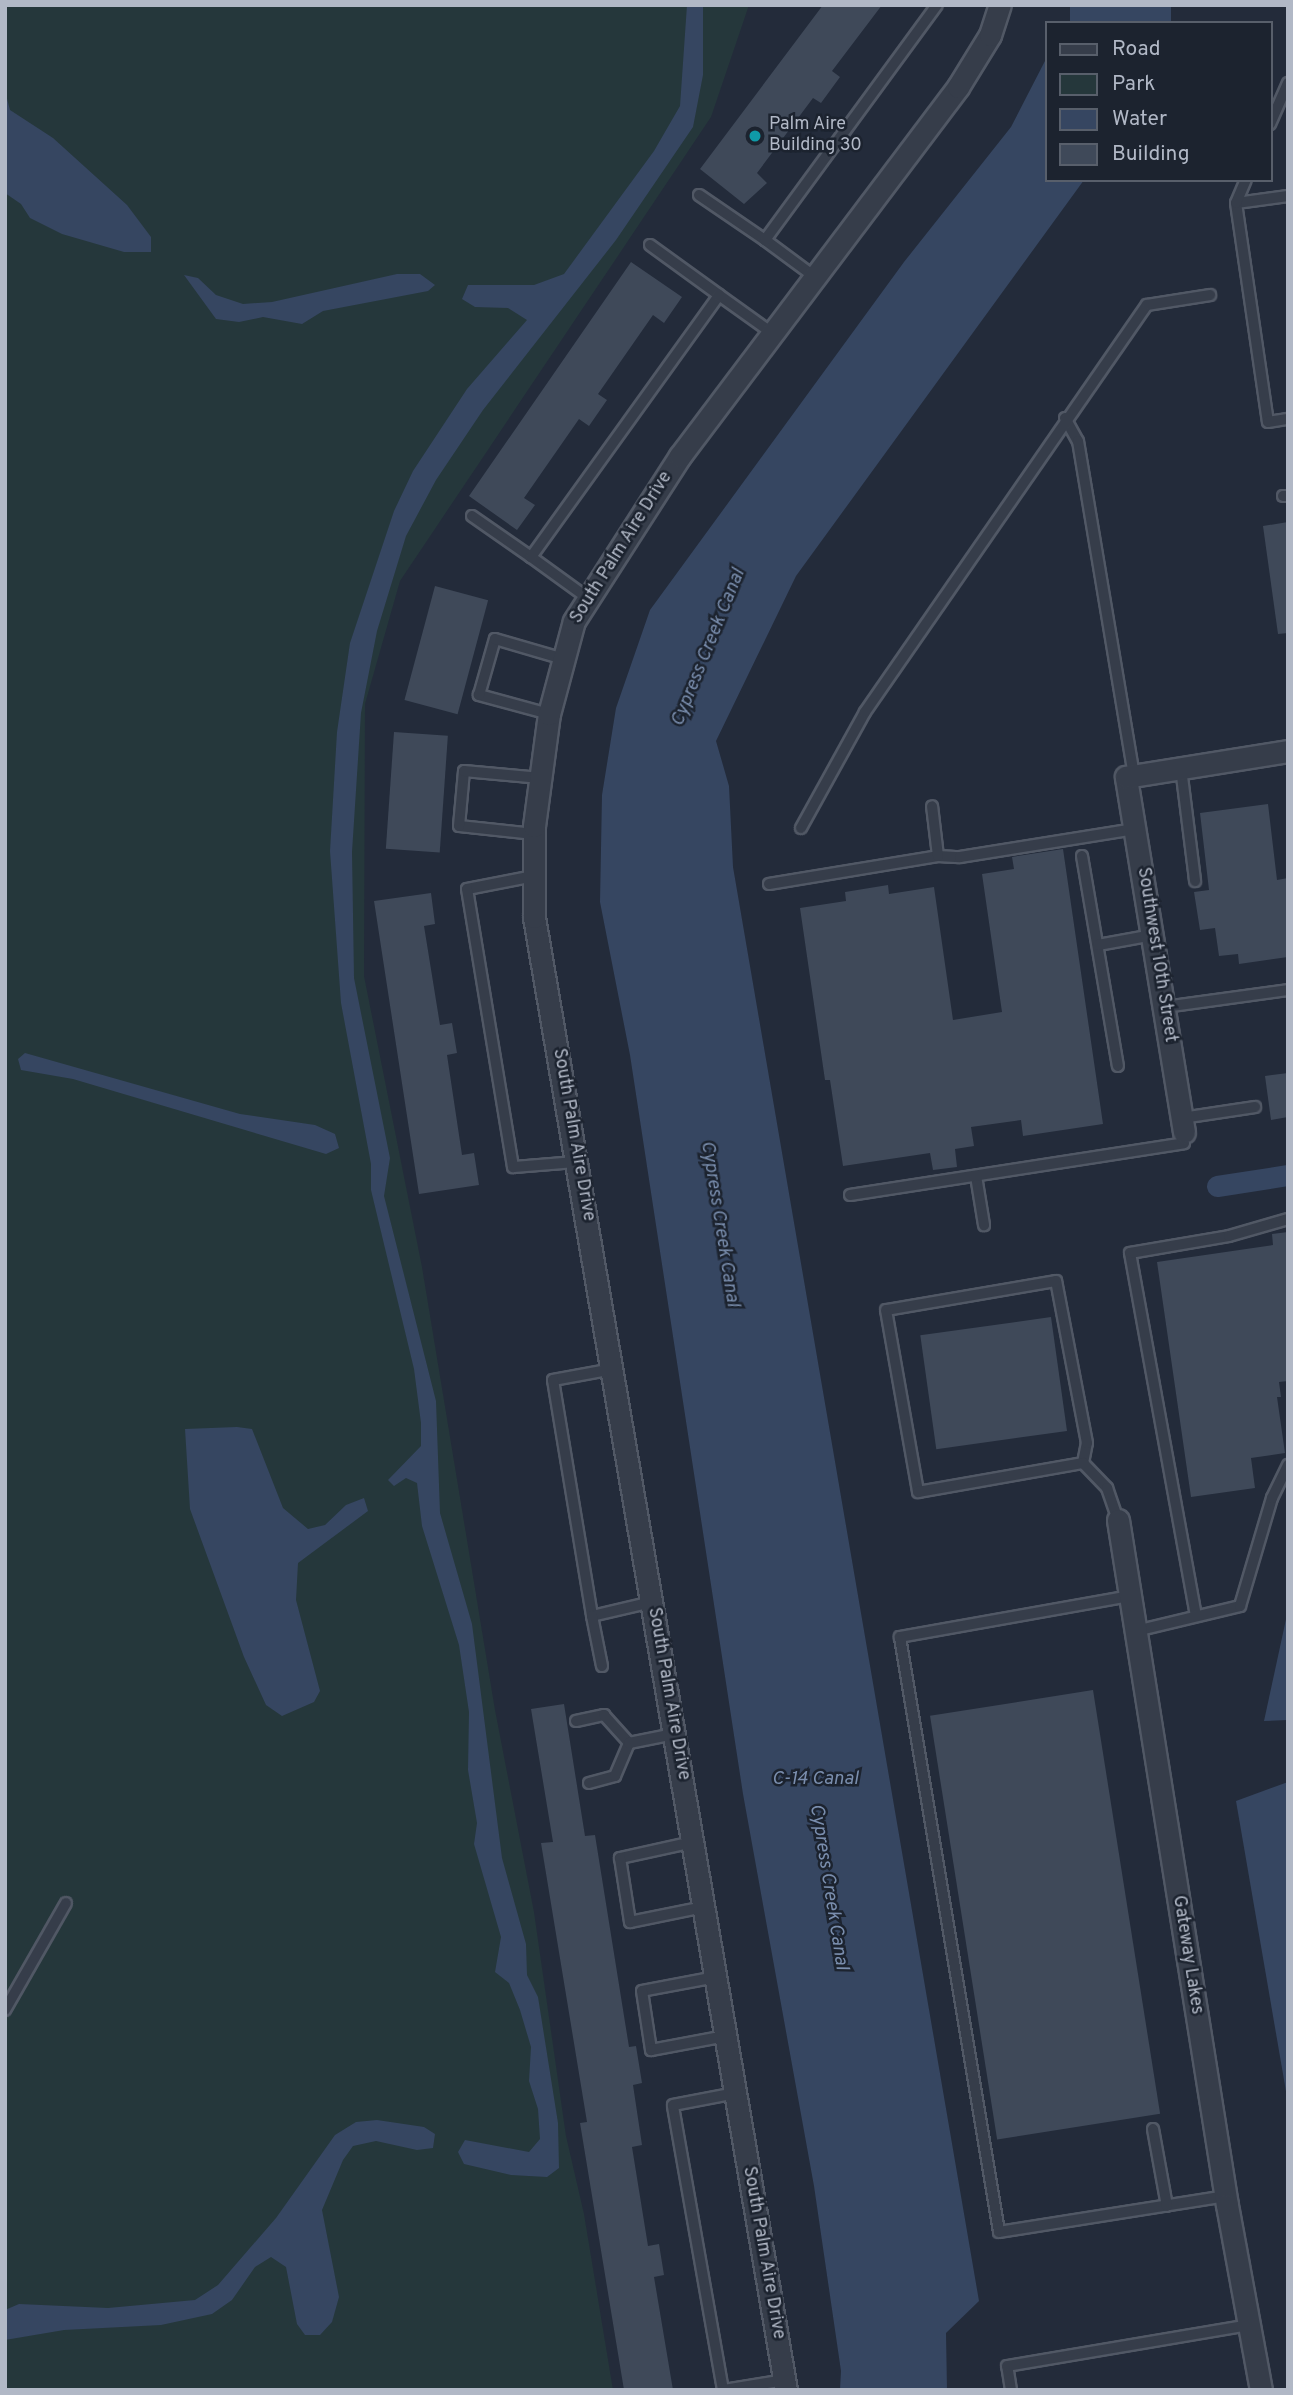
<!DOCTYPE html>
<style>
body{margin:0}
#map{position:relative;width:1293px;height:2395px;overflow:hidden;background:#232b3a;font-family:Overpass,sans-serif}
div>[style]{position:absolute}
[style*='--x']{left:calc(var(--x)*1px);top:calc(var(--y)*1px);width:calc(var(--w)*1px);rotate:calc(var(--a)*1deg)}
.green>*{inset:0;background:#25373b}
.water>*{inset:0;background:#364661;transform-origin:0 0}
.canal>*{height:21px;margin:-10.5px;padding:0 10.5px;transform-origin:10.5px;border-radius:10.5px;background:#364661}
.building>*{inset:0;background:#3f4959;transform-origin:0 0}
.roads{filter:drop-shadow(2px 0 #515865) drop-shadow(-2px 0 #515865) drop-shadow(0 2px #515865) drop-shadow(0 -2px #515865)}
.service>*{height:10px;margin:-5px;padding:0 5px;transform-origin:5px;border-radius:5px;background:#363d4a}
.minor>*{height:21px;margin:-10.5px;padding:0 10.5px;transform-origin:10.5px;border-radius:10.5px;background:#363d4a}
.dots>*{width:19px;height:19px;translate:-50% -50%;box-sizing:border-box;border:4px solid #1c232f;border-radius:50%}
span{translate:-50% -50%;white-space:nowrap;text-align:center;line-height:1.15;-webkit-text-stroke:5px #1c232f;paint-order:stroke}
.poi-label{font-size:18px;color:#b1b8c6}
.left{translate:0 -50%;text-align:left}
.street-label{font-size:18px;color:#b1b8c6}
.water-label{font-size:19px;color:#7a8eae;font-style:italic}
.frame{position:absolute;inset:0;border:7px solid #b1b8c6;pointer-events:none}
.legend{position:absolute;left:1045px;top:21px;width:228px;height:161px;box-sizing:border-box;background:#1c232f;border:2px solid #585f6b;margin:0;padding:9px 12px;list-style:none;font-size:21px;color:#b1b8c6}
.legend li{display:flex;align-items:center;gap:14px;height:35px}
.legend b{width:35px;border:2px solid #585f6b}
</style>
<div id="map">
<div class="green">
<i style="clip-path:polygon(5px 5px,749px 5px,711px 117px,400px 581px,365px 704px,364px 976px,422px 1267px,495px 1710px,534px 1912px,566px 2136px,584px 2214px,613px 2390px,5px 2390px)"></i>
</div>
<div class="water">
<i style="clip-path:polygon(687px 5px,703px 5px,703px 75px,693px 127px,616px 240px,483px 410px,436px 480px,406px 536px,377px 631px,361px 713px,352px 852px,354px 978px,390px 1158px,384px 1196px,436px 1401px,440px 1513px,472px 1624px,502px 1858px,526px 1944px,527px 1975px,538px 1997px,558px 2123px,559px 2168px,547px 2177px,511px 2175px,464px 2164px,458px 2152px,465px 2140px,529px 2152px,540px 2139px,538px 2109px,529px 2081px,531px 2047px,520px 2010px,509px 1983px,495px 1972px,501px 1937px,474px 1844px,477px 1823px,468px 1770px,469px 1712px,459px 1645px,422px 1526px,417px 1483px,406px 1478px,394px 1486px,388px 1480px,421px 1446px,421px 1423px,414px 1369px,371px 1190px,371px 1164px,341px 1003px,330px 851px,337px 732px,350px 643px,394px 511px,413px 471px,467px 389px,527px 320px,508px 308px,475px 307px,462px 299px,468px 285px,534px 285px,564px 274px,654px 151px,680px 106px)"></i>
<i style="left:1070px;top:5px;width:101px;height:19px"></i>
<i style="clip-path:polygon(1046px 59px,1046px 180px,1084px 180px,796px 576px,716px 741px,729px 786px,733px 867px,979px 2301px,946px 2333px,947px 2390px,840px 2390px,841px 2371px,814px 2186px,743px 1794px,630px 1055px,600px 902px,602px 795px,616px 708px,650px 610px,904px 262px,1011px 127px)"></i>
<i style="clip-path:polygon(5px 91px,10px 110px,53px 138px,127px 205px,151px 237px,151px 252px,124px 252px,62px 234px,30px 218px,21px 204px,5px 193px)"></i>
<i style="clip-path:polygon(397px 274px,420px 274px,435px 285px,428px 291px,323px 311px,302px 324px,263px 317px,239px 322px,216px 319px,184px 275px,198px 278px,216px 295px,243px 304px,272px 302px)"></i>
<i style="clip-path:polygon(25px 1053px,240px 1114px,315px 1125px,335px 1134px,339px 1148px,326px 1154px,73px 1079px,21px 1070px,18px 1059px)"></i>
<i style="clip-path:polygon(237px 1427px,252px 1429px,283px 1508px,308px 1529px,325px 1525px,346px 1505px,364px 1498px,368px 1511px,298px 1563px,296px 1600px,320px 1691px,314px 1702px,282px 1716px,266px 1705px,244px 1657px,190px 1509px,185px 1429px)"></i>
<i style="clip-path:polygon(1288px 1610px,1288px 1720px,1264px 1721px)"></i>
<i style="clip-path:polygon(1288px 1782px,1288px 2103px,1236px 1801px)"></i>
<i style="clip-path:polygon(377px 2120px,424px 2127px,435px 2134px,433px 2148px,417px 2150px,376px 2141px,353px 2146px,343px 2160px,322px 2210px,339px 2297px,332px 2322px,320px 2335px,305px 2335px,297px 2324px,286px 2267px,271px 2257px,255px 2267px,232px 2300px,212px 2314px,161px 2325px,64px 2330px,5px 2340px,5px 2310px,19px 2304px,108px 2308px,195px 2300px,218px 2285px,276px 2218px,335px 2135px,356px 2122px)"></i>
</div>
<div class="canal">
<i style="--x:1217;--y:1186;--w:72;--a:-8.8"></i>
</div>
<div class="building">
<i style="clip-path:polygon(823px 5px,882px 5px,832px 71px,840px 77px,821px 103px,813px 98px,757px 173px,767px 183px,744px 204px,700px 169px)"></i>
<i style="clip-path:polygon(631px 262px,682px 297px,664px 323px,653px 315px,598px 394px,607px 400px,589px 426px,579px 419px,524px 498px,535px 505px,517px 530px,469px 496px)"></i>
<i style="clip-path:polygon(1288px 522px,1288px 633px,1278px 634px,1263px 526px)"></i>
<i style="left:435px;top:586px;width:55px;height:118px;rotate:15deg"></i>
<i style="left:394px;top:732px;width:54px;height:117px;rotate:4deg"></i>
<i style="clip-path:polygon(1268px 804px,1277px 880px,1288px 878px,1288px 957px,1239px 964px,1238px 954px,1219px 956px,1215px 928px,1200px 930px,1194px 892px,1209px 890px,1200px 813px)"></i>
<i style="clip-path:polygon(1063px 849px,1103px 1124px,1023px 1136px,1021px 1120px,971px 1127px,974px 1146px,955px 1149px,957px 1167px,933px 1170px,930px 1153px,843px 1166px,830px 1080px,825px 1080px,800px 908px,846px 901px,845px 892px,888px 885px,889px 894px,934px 887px,953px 1020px,1002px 1012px,982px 874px,1014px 869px,1012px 857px)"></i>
<i style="clip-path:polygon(431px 893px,435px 924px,424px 926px,440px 1025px,452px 1023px,457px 1053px,447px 1055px,462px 1155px,474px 1153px,479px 1185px,419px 1194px,374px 901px)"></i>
<i style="clip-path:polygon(1288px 1073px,1288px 1117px,1271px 1120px,1265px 1076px)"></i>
<i style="clip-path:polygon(1288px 1232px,1288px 1381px,1279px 1382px,1281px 1397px,1277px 1397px,1285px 1453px,1251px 1458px,1255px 1488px,1191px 1497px,1157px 1262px,1273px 1245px,1272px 1234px)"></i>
<i style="left:1051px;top:1317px;width:115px;height:132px;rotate:82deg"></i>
<i style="left:1093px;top:1690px;width:429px;height:165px;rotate:81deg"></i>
<i style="clip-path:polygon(564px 1704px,585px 1836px,595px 1835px,629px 2047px,636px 2046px,642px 2083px,633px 2085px,642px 2145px,632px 2147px,648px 2246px,659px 2244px,664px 2275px,654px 2277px,673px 2390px,624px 2390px,580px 2123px,587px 2122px,541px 1843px,553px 1842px,531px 1709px)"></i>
</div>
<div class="roads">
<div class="service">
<i style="--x:1270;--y:124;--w:45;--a:-66.3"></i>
<i style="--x:699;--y:195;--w:80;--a:34.3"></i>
<i style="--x:1288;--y:196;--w:52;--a:172.3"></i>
<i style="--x:1236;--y:203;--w:221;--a:81.7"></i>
<i style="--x:1268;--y:422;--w:20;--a:-9"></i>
<i style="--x:1236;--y:203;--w:25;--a:-67"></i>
<i style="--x:650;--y:245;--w:85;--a:35.9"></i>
<i style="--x:815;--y:277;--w:62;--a:-143.5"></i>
<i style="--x:765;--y:240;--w:291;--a:-53.8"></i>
<i style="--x:1065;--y:418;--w:26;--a:61"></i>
<i style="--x:1078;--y:441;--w:340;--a:80.5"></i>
<i style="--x:1283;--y:496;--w:5;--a:0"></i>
<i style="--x:472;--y:516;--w:72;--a:34.8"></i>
<i style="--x:589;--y:599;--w:72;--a:-144.1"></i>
<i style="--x:531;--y:557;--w:322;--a:-54.3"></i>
<i style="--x:719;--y:295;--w:65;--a:35.6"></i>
<i style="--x:549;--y:714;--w:73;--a:-164.8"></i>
<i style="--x:479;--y:695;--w:58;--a:-74.1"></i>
<i style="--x:495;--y:639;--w:72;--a:16.2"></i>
<i style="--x:1181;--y:768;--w:114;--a:82.9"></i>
<i style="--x:801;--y:828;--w:132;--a:-61.1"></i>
<i style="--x:865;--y:712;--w:495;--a:-55.3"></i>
<i style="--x:1147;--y:305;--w:64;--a:-9"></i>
<i style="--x:534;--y:834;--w:75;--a:-173.9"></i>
<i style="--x:459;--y:826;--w:55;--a:-84.8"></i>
<i style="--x:464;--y:771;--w:77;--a:5.2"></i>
<i style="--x:938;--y:856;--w:22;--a:3"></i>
<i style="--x:960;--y:857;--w:177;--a:-9.1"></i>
<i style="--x:1082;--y:856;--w:213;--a:80.3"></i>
<i style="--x:534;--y:876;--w:68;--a:169"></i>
<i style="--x:467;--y:889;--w:282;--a:80.6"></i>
<i style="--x:513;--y:1167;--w:64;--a:-4.5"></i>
<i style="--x:769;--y:884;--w:171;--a:-9.4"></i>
<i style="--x:938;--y:856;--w:50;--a:-96.8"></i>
<i style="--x:1098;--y:945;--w:56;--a:-10.3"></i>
<i style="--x:1164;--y:1007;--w:125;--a:-7.8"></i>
<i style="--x:1182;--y:1118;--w:74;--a:-8.6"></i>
<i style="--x:976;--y:1176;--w:50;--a:80.7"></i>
<i style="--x:850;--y:1195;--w:338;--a:-8.8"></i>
<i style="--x:613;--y:1369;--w:61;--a:169.6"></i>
<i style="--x:553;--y:1380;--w:239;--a:80.6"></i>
<i style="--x:592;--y:1616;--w:62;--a:-13.1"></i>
<i style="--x:1083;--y:1463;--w:20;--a:-79"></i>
<i style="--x:1087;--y:1443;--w:165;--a:-100.8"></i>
<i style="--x:1056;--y:1281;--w:172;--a:170.3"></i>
<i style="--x:886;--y:1310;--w:185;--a:80"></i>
<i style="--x:918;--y:1492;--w:168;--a:-10"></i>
<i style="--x:1083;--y:1463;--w:35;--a:46"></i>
<i style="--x:1107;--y:1488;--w:34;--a:71"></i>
<i style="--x:1130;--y:1596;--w:234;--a:169.9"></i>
<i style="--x:900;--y:1637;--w:603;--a:80.55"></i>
<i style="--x:999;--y:2232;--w:230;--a:-9"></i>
<i style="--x:592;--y:1616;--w:51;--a:78.7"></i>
<i style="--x:1196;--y:1616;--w:369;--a:-100.3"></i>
<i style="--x:1130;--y:1253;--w:100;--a:-9.7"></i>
<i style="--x:1229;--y:1236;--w:61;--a:-16.1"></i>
<i style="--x:1136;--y:1631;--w:107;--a:-13.5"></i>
<i style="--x:1240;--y:1606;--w:113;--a:-73.5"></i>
<i style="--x:1272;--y:1498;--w:37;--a:-64"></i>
<i style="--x:576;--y:1721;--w:29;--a:-12"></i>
<i style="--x:604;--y:1715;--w:38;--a:48"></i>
<i style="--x:589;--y:1783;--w:27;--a:-15"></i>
<i style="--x:615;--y:1776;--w:36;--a:-67"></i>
<i style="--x:629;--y:1743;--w:46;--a:-11.3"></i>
<i style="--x:693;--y:1842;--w:75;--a:167.6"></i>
<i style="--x:620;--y:1858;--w:65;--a:81.1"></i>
<i style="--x:630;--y:1922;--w:76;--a:-11.5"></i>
<i style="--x:716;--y:1977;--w:75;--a:169.3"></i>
<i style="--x:642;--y:1991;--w:60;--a:81.3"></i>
<i style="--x:651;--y:2050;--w:76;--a:-10.6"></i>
<i style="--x:5;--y:2010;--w:123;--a:-60.3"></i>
<i style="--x:1153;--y:2129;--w:78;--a:79.7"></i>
<i style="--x:723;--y:2390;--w:289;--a:-100"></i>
<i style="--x:673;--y:2105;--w:64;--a:-10.8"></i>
<i style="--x:724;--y:2390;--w:62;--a:-9.3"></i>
<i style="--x:1011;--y:2390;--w:24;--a:-99"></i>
<i style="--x:1007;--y:2366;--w:246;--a:-9.6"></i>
</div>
<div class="minor">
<i style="--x:1184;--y:1132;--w:360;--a:-99.3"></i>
<i style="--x:1126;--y:777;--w:164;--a:-9.1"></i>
<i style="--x:1118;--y:1520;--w:694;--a:80.96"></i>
<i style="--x:1227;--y:2205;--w:188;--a:79.6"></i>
<i style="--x:786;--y:2390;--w:1494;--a:-99.71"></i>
<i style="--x:534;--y:917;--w:91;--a:-90"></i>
<i style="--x:534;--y:826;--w:113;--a:-82.4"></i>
<i style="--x:549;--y:714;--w:96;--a:-75"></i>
<i style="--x:574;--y:621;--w:196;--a:-57.3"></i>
<i style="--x:680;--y:456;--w:462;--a:-53"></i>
<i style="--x:958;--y:87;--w:61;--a:-58.4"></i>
<i style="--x:990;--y:35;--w:32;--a:-72"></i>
</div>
</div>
<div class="dots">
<i style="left:755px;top:136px;background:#0f9aa8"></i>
</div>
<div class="poi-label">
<span class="left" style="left:769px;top:136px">Palm Aire<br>Building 30</span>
</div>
<div class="street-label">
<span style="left:622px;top:548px;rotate:-58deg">South Palm Aire Drive</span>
<span style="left:1156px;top:955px;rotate:81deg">Southwest 10th Street</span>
<span style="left:573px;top:1135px;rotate:80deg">South Palm Aire Drive</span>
<span style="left:668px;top:1694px;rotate:80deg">South Palm Aire Drive</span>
<span style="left:1187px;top:1955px;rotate:81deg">Gateway Lakes</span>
<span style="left:763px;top:2253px;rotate:80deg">South Palm Aire Drive</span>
</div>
<div class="water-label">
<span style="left:709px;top:648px;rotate:-68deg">Cypress Creek Canal</span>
<span style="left:719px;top:1224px;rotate:81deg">Cypress Creek Canal</span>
<span style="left:815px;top:1780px">C-14 Canal</span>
<span style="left:828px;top:1887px;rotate:81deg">Cypress Creek Canal</span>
</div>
<div class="frame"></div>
<ul class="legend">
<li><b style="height:9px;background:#363d4a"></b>Road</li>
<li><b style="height:19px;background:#25373b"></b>Park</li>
<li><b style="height:19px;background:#364661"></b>Water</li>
<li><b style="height:19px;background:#3f4959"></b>Building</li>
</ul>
</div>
